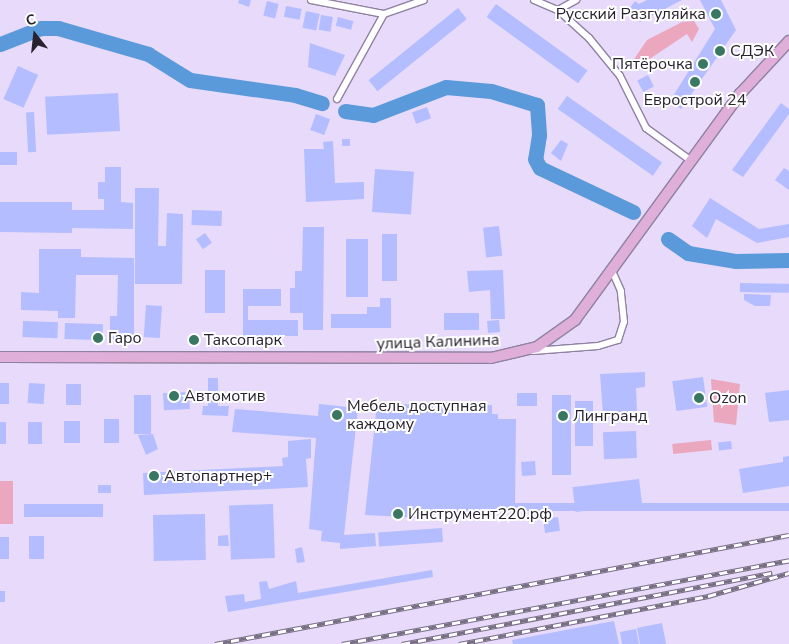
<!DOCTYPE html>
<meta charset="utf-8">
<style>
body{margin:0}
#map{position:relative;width:789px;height:644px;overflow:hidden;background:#e7dafb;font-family:"Nunito Sans",sans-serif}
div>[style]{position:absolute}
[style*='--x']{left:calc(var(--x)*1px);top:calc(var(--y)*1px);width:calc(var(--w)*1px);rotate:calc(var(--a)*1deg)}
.green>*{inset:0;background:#eba7be;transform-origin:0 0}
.river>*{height:15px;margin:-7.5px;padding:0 7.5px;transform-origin:7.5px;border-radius:7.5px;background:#5b9ada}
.building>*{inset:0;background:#b3bdff;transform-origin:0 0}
.roads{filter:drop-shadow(1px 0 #8f82a0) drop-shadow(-1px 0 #8f82a0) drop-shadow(0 1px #8f82a0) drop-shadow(0 -1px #8f82a0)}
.street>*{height:6px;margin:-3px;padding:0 3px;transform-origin:3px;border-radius:3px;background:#fff}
.primary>*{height:10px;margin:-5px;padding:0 5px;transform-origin:5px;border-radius:5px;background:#dfafda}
.rail>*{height:4.5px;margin-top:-2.25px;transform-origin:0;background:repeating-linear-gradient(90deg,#fff 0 8px,#786f84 0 16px);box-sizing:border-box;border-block:1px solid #786f84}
.dots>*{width:14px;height:14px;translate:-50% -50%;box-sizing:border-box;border:2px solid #fff;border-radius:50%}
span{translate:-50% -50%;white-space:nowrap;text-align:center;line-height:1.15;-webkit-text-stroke:4px #fff;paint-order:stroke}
.poi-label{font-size:16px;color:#27222e}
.right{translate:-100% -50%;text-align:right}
.left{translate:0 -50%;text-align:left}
.street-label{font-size:16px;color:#27222e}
.north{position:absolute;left:10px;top:10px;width:50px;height:50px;-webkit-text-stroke:4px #fff;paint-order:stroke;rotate:344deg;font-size:14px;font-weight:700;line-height:20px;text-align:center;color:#27222e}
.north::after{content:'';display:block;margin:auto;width:18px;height:22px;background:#27222e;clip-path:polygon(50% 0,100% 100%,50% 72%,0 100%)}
</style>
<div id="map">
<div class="green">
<i style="clip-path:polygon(694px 21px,699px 29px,692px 42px,687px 34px,633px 70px,630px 65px,647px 40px,682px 22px)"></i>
<i style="clip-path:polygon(711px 379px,740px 384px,736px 425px,714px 422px)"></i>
<i style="left:711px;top:440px;width:10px;height:39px;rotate:84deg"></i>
<i style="left:0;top:481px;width:13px;height:43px"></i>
</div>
<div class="river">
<i style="--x:0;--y:44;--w:44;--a:-21.3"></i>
<i style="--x:41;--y:28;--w:17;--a:0"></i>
<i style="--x:58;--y:28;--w:94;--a:16.1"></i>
<i style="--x:148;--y:54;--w:49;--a:31.8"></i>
<i style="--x:190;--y:80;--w:106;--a:8.1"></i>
<i style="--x:295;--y:95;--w:28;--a:17"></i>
<i style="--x:345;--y:111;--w:28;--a:8"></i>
<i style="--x:373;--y:115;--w:78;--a:-21"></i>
<i style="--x:446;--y:87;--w:45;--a:5.1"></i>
<i style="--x:491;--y:91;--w:48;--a:16.9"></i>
<i style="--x:537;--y:105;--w:30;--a:86"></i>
<i style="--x:539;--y:135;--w:24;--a:99"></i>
<i style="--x:535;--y:159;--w:10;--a:61"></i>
<i style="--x:540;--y:168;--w:103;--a:25.3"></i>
<i style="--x:668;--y:239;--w:24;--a:35"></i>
<i style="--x:688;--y:253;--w:49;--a:9.5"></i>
<i style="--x:736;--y:261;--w:53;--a:-1.1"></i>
</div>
<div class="building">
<i style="clip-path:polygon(239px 0,251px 0,249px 7px,238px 3px)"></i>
<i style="clip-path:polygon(647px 0,682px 0,640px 22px,626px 13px,635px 1px,639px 4px)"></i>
<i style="clip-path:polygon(700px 0,721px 0,736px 30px,681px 109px,670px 101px,715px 29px)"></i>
<i style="left:267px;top:1px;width:12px;height:15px;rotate:14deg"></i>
<i style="left:496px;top:4px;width:113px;height:16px;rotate:36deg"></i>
<i style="left:286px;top:6px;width:16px;height:11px;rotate:11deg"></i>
<i style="left:458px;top:8px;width:14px;height:115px;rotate:51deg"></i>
<i style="left:306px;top:11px;width:14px;height:17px;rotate:12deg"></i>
<i style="left:321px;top:15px;width:12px;height:15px;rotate:9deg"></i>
<i style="left:338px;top:17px;width:16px;height:9px;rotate:15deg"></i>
<i style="clip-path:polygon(310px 43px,345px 55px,335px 76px,308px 67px)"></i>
<i style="left:18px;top:66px;width:22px;height:36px;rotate:24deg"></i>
<i style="left:648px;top:75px;width:13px;height:12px;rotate:63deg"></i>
<i style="left:118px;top:93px;width:38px;height:73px;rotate:87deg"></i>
<i style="left:567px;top:96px;width:116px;height:16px;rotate:35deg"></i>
<i style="clip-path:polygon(781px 103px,789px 109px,789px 114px,743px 177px,732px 170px)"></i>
<i style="left:427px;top:107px;width:12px;height:16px;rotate:70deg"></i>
<i style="left:34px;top:112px;width:40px;height:8px;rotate:87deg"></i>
<i style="left:316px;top:114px;width:15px;height:17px;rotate:20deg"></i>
<i style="left:342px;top:139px;width:8px;height:7px"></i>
<i style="clip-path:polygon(561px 140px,568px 144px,561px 161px,551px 153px)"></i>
<i style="clip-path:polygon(333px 141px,335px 183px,364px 182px,364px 199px,306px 202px,304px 149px,324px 149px,323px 142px)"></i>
<i style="left:0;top:152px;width:17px;height:13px"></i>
<i style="clip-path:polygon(105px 167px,121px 167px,121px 202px,133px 203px,133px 229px,72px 228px,72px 233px,0 232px,0 202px,72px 202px,72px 210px,104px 210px,104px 199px,98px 199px,98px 182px,105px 182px)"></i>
<i style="clip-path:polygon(784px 168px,789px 171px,789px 190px,775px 180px)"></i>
<i style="left:375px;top:169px;width:39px;height:43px;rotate:4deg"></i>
<i style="clip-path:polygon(135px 188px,159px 188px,158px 246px,166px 246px,167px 213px,183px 214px,182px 284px,135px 284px)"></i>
<i style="clip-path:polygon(710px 198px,759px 229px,789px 224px,789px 237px,757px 243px,716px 219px,707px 238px,692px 226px)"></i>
<i style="left:192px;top:210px;width:30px;height:15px;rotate:2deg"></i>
<i style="left:499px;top:226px;width:30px;height:16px;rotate:84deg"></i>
<i style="clip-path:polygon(303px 227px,324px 227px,323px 330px,303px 330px,303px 313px,290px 313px,290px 288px,295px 288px,295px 271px,302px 271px)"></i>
<i style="left:205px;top:233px;width:12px;height:11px;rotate:55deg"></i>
<i style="left:382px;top:234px;width:15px;height:47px"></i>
<i style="left:346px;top:239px;width:22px;height:58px"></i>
<i style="clip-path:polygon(39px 249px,81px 249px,81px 257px,134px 258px,134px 339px,110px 339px,110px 316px,117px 316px,118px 275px,76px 275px,75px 318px,58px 318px,58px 311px,21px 310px,21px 292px,39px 293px)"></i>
<i style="left:205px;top:270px;width:20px;height:43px"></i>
<i style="clip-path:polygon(503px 270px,505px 319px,491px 319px,490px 290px,469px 292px,467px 271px)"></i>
<i style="left:740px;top:283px;width:49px;height:9px;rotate:1deg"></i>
<i style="clip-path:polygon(243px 289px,281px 289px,281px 306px,248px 306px,248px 320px,298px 320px,298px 336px,243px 336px)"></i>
<i style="clip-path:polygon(744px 294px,771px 295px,770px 306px,755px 306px,744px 300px)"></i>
<i style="clip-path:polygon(380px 298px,391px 298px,391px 328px,331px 328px,331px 314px,367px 314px,367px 307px,380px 307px)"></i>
<i style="left:146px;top:305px;width:16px;height:32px;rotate:4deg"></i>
<i style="left:444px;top:313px;width:35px;height:17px"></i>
<i style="left:499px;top:320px;width:12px;height:12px;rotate:85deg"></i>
<i style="left:23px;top:321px;width:35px;height:16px;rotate:2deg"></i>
<i style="left:65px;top:323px;width:38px;height:16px;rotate:2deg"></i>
<i style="clip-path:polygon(645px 372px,645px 387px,636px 388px,637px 412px,603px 414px,600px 374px)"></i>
<i style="left:703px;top:377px;width:30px;height:31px;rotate:82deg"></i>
<i style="clip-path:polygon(208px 378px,218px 378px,218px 406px,229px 406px,228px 416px,202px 415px,203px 406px,208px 406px)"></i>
<i style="left:0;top:383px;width:9px;height:21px"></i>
<i style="left:29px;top:383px;width:16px;height:20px;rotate:4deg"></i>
<i style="left:66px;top:384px;width:15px;height:21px"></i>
<i style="clip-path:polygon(789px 390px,789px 420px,769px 422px,765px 393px)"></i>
<i style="left:189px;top:392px;width:17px;height:26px;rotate:87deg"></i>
<i style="left:517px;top:393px;width:20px;height:13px"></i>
<i style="left:134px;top:395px;width:17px;height:39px"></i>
<i style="left:571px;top:395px;width:80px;height:19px;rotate:90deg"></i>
<i style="left:575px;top:401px;width:18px;height:45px"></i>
<i style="clip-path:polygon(319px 404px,358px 408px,344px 535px,375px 533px,376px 546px,340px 549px,340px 543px,321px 541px,322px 531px,309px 529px,316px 438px,232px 432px,235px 409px,318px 416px)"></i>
<i style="clip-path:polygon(377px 404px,492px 405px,492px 414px,498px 414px,498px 419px,516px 419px,515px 505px,487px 504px,487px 515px,424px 514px,424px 518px,365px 515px)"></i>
<i style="left:119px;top:419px;width:24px;height:15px;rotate:90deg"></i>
<i style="left:64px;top:421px;width:16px;height:22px"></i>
<i style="left:0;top:422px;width:6px;height:22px"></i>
<i style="left:28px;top:422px;width:14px;height:22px"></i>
<i style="left:636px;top:431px;width:27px;height:33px;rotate:88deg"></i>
<i style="clip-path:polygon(153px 434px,158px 449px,146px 455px,138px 435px)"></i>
<i style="clip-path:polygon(311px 439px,311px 458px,306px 459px,308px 487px,144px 495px,143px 473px,283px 466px,282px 458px,288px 457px,288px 441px)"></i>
<i style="left:731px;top:441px;width:8px;height:13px;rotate:83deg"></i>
<i style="clip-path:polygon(789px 456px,789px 486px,743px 493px,739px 469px,783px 462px,783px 457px)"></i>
<i style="left:535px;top:461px;width:14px;height:14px;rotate:86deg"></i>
<i style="left:639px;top:479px;width:25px;height:67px;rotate:83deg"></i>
<i style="left:98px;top:485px;width:13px;height:8px"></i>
<i style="left:789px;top:503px;width:8px;height:335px;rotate:90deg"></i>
<i style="left:24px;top:504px;width:79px;height:13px"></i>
<i style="left:273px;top:504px;width:54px;height:44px;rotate:88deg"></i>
<i style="left:205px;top:514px;width:46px;height:52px;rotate:89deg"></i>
<i style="left:558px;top:517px;width:14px;height:15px;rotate:82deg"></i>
<i style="left:442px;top:528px;width:14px;height:64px;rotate:86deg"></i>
<i style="clip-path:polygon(228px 535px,229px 546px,218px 546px,218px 536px)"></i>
<i style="left:29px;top:536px;width:15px;height:23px"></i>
<i style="left:0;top:537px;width:9px;height:22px"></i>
<i style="clip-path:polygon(302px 547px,305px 562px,297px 563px,295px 549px)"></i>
<i style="clip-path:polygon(432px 570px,433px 577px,228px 612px,225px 596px,244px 594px,245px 602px,261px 599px,259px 582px,267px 581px,269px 589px,296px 581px,298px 593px)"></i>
<i style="left:0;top:591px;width:5px;height:11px"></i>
<i style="clip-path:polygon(614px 621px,619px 644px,513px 644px,512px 640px)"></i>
<i style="clip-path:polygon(662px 623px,666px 644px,640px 644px,637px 628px)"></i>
<i style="clip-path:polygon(636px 629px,639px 644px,622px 644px,620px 632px)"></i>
</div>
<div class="roads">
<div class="street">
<i style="--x:311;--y:0;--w:74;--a:10.9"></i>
<i style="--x:534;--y:0;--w:26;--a:23"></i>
<i style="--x:558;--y:10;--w:42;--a:42.1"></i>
<i style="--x:589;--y:38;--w:49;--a:50.8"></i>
<i style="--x:620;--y:76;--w:58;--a:63.4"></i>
<i style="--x:646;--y:128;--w:54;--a:36"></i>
<i style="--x:558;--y:10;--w:21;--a:-29"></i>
<i style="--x:337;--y:99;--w:97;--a:-61.1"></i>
<i style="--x:384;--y:14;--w:42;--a:-19.3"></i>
<i style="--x:533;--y:351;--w:65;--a:-4.4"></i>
<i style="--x:598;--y:346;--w:21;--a:-17"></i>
<i style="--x:618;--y:340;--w:19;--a:-72"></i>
<i style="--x:624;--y:322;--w:31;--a:-96"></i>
<i style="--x:621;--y:291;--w:22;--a:-114"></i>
</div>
<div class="primary">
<i style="--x:0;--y:357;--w:491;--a:0.1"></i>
<i style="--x:491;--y:358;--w:47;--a:-13.4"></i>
<i style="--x:537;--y:347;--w:47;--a:-35.4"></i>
<i style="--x:575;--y:320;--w:280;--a:-53.9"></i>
<i style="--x:740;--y:94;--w:72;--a:-47.2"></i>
</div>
</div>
<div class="rail">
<i style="--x:215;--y:644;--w:584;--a:-10.75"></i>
<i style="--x:342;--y:644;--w:455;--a:-10.6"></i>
<i style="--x:402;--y:644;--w:377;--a:-10.9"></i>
<i style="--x:459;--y:644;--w:254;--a:-10.9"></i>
<i style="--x:708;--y:596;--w:84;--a:-15.9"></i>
</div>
<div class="dots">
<i style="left:716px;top:14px;background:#397763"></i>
<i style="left:720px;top:51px;background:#397763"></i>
<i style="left:703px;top:64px;background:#397763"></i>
<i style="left:695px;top:82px;background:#397763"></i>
<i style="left:98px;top:338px;background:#397763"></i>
<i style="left:194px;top:340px;background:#397763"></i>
<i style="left:174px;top:396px;background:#397763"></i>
<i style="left:699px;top:398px;background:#397763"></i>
<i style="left:337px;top:415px;background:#397763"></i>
<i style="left:563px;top:416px;background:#397763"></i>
<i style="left:154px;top:476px;background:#397763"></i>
<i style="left:398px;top:514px;background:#397763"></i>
</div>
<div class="poi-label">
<span class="right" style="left:706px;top:14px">Русский Разгуляйка</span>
<span class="left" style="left:730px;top:51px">СДЭК</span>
<span class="right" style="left:693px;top:64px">Пятёрочка</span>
<span style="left:695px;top:100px">Еврострой 24</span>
<span class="left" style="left:108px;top:338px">Гаро</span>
<span class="left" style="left:204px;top:340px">Таксопарк</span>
<span class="left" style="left:184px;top:396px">Автомотив</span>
<span class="left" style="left:709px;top:398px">Ozon</span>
<span class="left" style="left:347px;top:415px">Мебель доступная<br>каждому</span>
<span class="left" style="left:573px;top:416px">Лингранд</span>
<span class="left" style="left:164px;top:476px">Автопартнер+</span>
<span class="left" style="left:408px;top:514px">Инструмент220.рф</span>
</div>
<div class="street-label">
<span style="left:438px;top:342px;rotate:-2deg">улица Калинина</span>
</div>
<div class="north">С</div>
</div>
